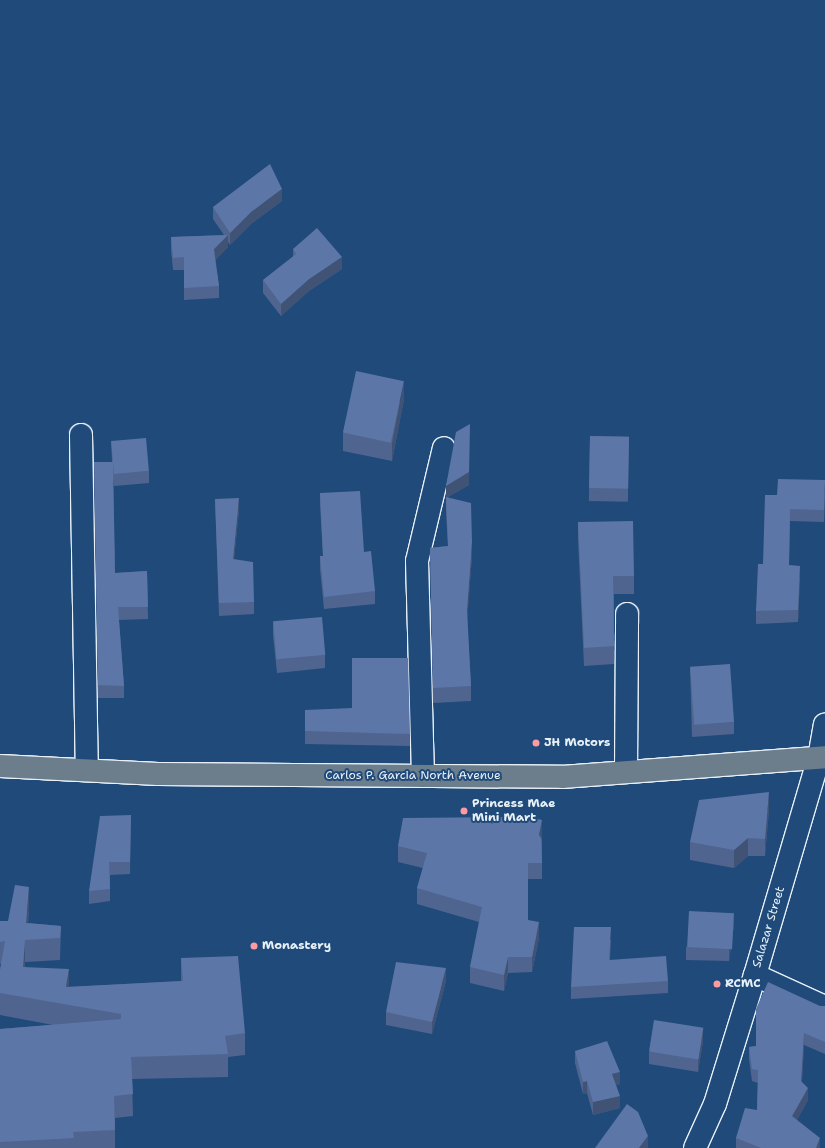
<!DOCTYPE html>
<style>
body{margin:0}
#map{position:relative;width:825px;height:1148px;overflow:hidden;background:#1f4a7a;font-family:"Shantell Sans",sans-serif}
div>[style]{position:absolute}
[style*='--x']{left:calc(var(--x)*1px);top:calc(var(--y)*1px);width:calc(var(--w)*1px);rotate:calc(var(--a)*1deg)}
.roads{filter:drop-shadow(1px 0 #e8f1f8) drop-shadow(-1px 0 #e8f1f8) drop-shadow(0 1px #e8f1f8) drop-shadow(0 -1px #e8f1f8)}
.minor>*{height:22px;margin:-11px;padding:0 11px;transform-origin:11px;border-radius:11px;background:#1f4a7a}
.major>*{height:22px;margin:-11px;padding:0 11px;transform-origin:11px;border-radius:11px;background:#6c7d8c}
.wall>*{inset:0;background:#4f6590;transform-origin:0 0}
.shaded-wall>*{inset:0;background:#405375}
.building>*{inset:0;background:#5c76a7;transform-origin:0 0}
.dots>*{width:11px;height:11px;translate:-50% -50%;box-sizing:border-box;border:2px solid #1f4a7a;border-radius:50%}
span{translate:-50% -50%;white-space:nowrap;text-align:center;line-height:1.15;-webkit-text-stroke:4px #1f4a7a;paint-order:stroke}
.poi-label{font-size:12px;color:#e8f1f8;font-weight:700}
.left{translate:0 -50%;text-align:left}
.street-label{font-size:12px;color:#e8f1f8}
</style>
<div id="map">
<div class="roads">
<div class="minor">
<i style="--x:81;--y:435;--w:335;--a:89"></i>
<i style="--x:626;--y:772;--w:158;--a:-89.6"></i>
<i style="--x:423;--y:776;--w:215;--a:-91.6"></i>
<i style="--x:417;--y:561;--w:116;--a:-76.6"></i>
<i style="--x:755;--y:975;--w:77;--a:24.6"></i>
<i style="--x:695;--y:1148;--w:48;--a:-65.6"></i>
<i style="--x:715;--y:1104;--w:135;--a:-72.8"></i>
<i style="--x:755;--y:975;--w:226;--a:-73.6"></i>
<i style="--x:819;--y:758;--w:34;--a:-80"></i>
</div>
<div class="major">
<i style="--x:0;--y:766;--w:158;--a:2.9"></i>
<i style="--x:158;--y:774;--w:404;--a:0.4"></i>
<i style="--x:562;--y:777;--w:264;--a:-4.3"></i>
</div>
</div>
<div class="wall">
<i style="clip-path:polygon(282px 201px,251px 224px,230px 245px,228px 242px,228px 247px,215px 260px,219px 286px,219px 298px,184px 300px,184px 270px,173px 270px,171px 250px,171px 237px,224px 235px,213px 219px,213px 207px)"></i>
<i style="clip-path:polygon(293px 249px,342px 269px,309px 291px,281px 316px,263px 293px,263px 280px,293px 257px)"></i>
<i style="clip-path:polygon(404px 399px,392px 461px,343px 451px,343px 433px)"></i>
<i style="left:590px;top:436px;width:39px;height:65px;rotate:1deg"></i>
<i style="clip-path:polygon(111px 441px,149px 471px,149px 483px,114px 486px,113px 479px,115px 573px,147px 571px,148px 619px,119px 620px,124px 686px,124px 698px,98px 698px,94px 474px,112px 462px)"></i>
<i style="clip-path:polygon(469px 485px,448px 497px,472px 556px,467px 619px,471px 686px,471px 701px,433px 703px,430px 548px,448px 546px,446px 512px,446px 486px)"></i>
<i style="clip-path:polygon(320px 493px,364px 552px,375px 591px,375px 604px,324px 609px,320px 569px,320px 556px,323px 556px,320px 505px)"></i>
<i style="clip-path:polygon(825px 493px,824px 522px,790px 521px,789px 565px,800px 578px,798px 622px,756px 624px,756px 611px,777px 495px)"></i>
<i style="clip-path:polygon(215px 499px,239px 510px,234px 559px,254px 602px,254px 614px,219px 616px)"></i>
<i style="clip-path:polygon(578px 522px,634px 576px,634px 594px,614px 594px,614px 664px,584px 666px,578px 540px)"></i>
<i style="clip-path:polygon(273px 622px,325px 655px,325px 668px,277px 673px,273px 635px)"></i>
<i style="clip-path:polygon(690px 668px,734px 722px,734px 734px,692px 737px)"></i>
<i style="clip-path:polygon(305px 710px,410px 734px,410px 746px,305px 744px)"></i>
<i style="clip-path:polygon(769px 810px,765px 856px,748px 856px,734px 868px,690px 860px,690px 842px)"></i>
<i style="clip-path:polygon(131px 815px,130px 874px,110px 875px,110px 901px,89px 904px,89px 891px)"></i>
<i style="clip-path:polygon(542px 836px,542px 879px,528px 879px,528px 920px,539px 938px,532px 972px,508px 973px,504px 991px,470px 983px,470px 967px,479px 922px,417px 904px,417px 888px,423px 868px,398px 862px,398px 846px)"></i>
<i style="clip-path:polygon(29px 909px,28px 923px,61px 926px,60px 960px,25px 962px,25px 967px,69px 987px,181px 981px,181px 958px,245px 1033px,245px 1055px,228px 1057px,228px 1077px,132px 1079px,133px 1116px,115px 1118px,115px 1148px,0 1148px,0 1029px,53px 1025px,0 1015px,0 970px,1px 964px,0 964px,0 921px,8px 921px)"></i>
<i style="clip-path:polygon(734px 925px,729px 961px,686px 960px,686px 947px)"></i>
<i style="clip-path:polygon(611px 939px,610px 960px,668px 981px,668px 993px,571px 999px,571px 987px)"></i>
<i style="clip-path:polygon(446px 981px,432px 1034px,386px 1025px,386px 1012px)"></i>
<i style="clip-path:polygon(820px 1006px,825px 1006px,825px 1054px,804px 1045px,802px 1082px,808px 1100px,797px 1120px,820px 1148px,736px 1148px,736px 1138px,757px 1110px,758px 1083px,752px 1081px,749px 1059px,749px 1047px,756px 1046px)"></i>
<i style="clip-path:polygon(703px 1041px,698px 1072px,649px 1064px,649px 1052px)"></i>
<i style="clip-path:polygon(575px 1051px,620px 1084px,616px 1085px,620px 1108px,593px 1115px,587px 1093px,583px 1094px,575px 1063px)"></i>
</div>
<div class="shaded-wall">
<i style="clip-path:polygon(282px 189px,282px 201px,251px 224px,230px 245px,230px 233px,251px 212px)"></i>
<i style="clip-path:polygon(228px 235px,228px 247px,214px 262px,214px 249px)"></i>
<i style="clip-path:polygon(342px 257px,342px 269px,309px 291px,281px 316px,281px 304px,309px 279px)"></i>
<i style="clip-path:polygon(404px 381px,404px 399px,392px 461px,392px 443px)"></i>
<i style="clip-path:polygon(470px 424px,469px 485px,446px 498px,446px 486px)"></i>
<i style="clip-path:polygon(825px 480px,825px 493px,824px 522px,824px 510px)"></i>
<i style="clip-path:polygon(239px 498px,239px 510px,233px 571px,233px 559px)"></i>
<i style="clip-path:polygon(472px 542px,472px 556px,467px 625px,467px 610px)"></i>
<i style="clip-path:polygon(800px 566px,800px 578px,798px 622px,798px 610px)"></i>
<i style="clip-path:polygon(769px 792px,769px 810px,765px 856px,765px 839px)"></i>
<i style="clip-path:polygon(542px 820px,542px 836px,539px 850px,539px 835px)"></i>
<i style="clip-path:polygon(748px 838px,748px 856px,734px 868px,734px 850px)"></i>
<i style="clip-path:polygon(29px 887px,29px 909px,27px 940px,26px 923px)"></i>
<i style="clip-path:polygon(734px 913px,734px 925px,729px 961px,729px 949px)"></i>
<i style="clip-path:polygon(539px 922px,539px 938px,532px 972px,532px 957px)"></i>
<i style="clip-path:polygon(25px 940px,25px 962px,23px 989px,23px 967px)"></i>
<i style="clip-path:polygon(508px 957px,508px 973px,504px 991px,504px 975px)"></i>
<i style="clip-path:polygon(446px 968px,446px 981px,432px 1034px,432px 1022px)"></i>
<i style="clip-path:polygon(69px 969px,69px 992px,66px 987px)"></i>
<i style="clip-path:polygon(703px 1028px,703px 1041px,698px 1072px,698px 1060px)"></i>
<i style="clip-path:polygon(804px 1033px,804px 1045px,801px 1094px,801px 1081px)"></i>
<i style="clip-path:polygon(620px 1072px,620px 1084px,612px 1086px,612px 1074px)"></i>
<i style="clip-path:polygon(587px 1081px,587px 1093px,583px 1094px,583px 1082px)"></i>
<i style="clip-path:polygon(808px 1088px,808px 1100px,792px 1129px,792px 1116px)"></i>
<i style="clip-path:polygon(620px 1096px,620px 1108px,593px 1115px,593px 1102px)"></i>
<i style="clip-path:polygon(648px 1136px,648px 1148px,639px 1148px)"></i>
<i style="clip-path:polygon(820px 1138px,820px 1148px,816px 1148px)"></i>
</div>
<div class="building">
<i style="clip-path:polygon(270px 164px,282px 189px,251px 212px,230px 233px,213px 207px)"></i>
<i style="clip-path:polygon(317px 228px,342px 257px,309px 279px,281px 304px,263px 280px,296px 254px,293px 249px)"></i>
<i style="clip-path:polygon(228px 235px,214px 249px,219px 286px,184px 288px,184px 257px,173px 258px,171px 237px)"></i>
<i style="left:356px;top:371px;width:49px;height:63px;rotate:12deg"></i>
<i style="clip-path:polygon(470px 424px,469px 472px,446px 486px,456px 432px)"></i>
<i style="left:590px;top:436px;width:39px;height:52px;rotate:1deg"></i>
<i style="left:146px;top:438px;width:33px;height:35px;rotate:85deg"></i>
<i style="clip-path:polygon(94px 462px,113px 462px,115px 573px,147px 571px,148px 607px,118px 607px,124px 686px,98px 685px)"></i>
<i style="clip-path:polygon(778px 479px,825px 480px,824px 510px,790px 509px,789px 565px,800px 566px,798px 610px,756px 611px,758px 564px,763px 564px,765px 495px,777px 495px)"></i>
<i style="clip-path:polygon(360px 491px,364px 552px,371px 551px,375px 591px,324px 597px,320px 556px,323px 556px,320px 493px)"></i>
<i style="clip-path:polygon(446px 497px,471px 503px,472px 542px,467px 610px,471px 686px,433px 688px,430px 548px,448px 546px)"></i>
<i style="clip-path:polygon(239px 498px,233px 559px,253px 562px,254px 602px,219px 603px,215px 499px)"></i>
<i style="clip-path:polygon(633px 521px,634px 576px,613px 576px,614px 646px,584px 648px,578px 522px)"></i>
<i style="left:322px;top:617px;width:38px;height:49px;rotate:85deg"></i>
<i style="clip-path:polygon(352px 658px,408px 658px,410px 734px,305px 731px,305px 710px,352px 708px)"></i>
<i style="left:730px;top:664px;width:58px;height:40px;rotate:86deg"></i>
<i style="clip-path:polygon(769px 792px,765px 839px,748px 838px,734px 850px,690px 842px,699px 800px)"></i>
<i style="clip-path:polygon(508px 812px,542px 820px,539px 835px,541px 838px,542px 863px,528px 863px,528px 920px,539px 922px,532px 957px,508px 957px,504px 975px,470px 967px,482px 907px,417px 888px,427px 853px,398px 846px,403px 818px,506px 817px)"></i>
<i style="clip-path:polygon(131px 815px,130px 862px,109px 862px,110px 889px,89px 891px,100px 816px)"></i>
<i style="clip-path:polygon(15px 885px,29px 887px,26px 923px,61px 926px,60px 938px,25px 940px,23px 967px,69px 969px,66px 987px,183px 981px,181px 958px,238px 956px,245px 1033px,225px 1036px,228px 1054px,131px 1057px,133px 1094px,114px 1096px,115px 1130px,73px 1132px,74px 1138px,0 1142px,0 1029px,121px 1019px,121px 1014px,0 993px,0 970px,5px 941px,0 942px,0 921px,8px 921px)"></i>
<i style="left:689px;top:911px;width:45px;height:36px;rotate:3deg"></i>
<i style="clip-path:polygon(574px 927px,611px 927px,609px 960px,666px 956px,668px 981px,571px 987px)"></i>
<i style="clip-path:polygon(396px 962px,446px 968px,432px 1022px,386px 1012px)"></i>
<i style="clip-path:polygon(768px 982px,820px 1006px,825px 1006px,825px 1042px,804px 1033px,801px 1081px,808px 1088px,792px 1116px,820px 1138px,816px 1148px,761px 1148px,736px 1138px,745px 1108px,757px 1110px,758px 1070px,752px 1069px,749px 1047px,756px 1046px,756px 1009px)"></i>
<i style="left:654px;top:1020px;width:50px;height:32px;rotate:9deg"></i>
<i style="clip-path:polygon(607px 1041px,620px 1072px,612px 1074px,620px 1096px,593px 1102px,587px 1081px,583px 1082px,575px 1051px)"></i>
<i style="clip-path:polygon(627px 1104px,638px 1112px,648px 1136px,639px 1148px,595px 1148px)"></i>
</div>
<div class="dots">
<i style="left:536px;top:743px;background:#ff9aa2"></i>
<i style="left:464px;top:811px;background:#ff9aa2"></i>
<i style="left:254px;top:946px;background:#ff9aa2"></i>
<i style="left:717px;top:984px;background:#ff9aa2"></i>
</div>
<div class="poi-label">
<span class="left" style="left:544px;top:743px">JH Motors</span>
<span class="left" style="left:472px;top:811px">Princess Mae<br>Mini Mart</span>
<span class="left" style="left:262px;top:946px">Monastery</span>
<span class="left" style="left:725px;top:984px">RCMC</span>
</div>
<div class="street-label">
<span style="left:413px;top:776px">Carlos P. Garcia North Avenue</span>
<span style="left:769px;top:927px;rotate:-73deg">Salazar Street</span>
</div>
</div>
